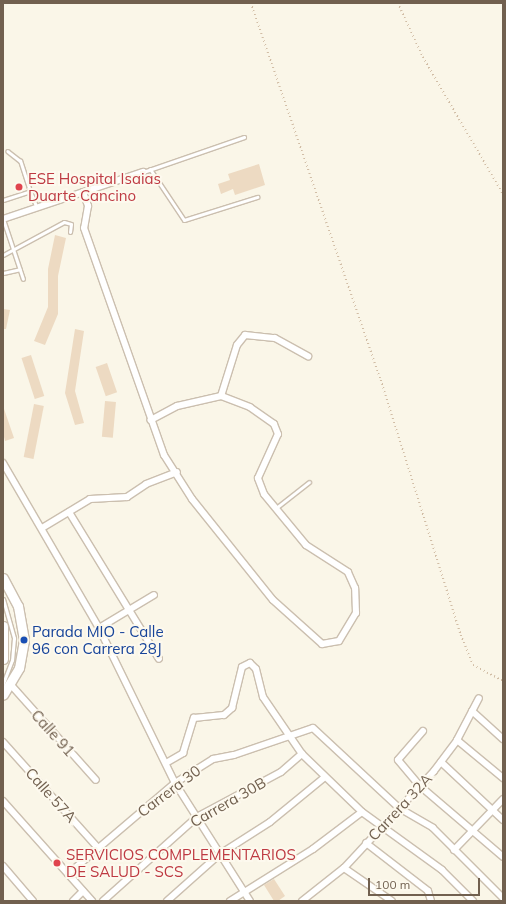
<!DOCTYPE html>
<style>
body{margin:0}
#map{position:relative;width:506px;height:904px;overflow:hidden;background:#faf6e8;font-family:Mulish,sans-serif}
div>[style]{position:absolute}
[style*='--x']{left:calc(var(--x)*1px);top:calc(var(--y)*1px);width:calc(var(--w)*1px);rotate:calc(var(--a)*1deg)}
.building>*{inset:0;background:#eddac2;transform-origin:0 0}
.path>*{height:1.5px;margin-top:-0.75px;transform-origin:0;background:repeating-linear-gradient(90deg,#d1bda5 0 1px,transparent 0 4px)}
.roads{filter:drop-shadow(1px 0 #cbbfaf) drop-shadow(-1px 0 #cbbfaf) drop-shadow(0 1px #cbbfaf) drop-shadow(0 -1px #cbbfaf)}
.lane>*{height:3px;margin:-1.5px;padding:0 1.5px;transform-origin:1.5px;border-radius:1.5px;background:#fff}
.street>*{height:6px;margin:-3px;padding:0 3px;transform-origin:3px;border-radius:3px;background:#fff}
.secondary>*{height:9px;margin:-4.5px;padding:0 4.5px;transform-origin:4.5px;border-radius:4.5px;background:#fff}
.dots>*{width:11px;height:11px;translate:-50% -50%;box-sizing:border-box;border:2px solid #fdf9ee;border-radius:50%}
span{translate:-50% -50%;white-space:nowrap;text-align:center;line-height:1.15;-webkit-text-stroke:4px #fdf9ee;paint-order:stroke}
.health-label{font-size:15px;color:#be3a42}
.left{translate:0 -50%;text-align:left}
.transit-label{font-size:15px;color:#164399}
.street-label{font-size:15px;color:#71604f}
.frame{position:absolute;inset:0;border:4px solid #71604f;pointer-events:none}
.scale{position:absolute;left:368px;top:878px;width:112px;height:18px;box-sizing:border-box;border:2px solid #71604f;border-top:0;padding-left:5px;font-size:12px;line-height:14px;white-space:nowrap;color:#71604f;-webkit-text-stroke:3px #fdf9ee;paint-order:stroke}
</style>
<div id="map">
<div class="building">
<i style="clip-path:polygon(259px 164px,265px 185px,235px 195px,233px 189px,221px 194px,218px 184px,230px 180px,228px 174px)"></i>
<i style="clip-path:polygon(55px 235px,66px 238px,58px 276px,58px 314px,45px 345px,34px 341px,48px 307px,48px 269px)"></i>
<i style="clip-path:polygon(3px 309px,10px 310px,6px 329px,3px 329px)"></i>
<i style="clip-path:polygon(75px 329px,84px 331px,75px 391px,84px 423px,75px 425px,65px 393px)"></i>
<i style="left:31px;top:355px;width:43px;height:10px;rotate:72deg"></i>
<i style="left:107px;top:363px;width:31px;height:12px;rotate:71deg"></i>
<i style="left:105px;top:401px;width:11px;height:36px;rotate:5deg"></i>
<i style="left:34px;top:404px;width:10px;height:54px;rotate:11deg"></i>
<i style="clip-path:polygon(3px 406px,14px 438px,5px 441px,3px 433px)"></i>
<i style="clip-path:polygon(274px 879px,285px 896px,278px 901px,274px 901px,264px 885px)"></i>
</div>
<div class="path">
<i style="--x:251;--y:3;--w:399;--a:71"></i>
<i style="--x:381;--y:380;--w:267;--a:72.6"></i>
<i style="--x:461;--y:635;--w:32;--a:68"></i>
<i style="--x:473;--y:665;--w:34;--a:28"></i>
<i style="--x:398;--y:3;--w:60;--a:65.2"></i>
<i style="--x:423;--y:57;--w:159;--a:59.7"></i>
</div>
<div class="roads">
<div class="lane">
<i style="--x:150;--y:169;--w:61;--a:56.3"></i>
<i style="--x:184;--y:220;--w:77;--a:-17.5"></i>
<i style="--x:143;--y:172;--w:107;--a:-19.1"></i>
<i style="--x:30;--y:191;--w:18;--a:68"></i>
<i style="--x:3;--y:200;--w:28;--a:-18"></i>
<i style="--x:30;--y:191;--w:32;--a:-108"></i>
<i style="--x:20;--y:161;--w:16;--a:-142"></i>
<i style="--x:3;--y:219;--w:63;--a:71.6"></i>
<i style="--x:3;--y:255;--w:69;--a:-28.4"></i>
<i style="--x:64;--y:222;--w:7;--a:16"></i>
<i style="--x:71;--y:224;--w:8;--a:97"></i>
<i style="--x:3;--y:273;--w:17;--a:-13"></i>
<i style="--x:276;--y:508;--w:42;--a:-38.2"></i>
<i style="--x:3;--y:599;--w:41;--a:74.2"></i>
<i style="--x:14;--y:638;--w:22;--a:95"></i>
<i style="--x:12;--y:660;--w:25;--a:111"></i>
</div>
<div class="street">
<i style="--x:83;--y:192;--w:15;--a:70"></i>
<i style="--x:88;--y:206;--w:22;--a:100"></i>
<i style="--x:84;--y:228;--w:241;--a:70.6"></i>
<i style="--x:164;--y:455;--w:52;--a:57.5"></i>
<i style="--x:192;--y:499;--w:129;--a:51.3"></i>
<i style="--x:273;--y:600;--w:66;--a:41.9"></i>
<i style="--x:322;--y:644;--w:17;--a:-10"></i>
<i style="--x:339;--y:641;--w:33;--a:-59"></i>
<i style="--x:356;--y:613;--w:25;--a:-92"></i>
<i style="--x:355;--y:588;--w:17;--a:-114"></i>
<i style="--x:348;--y:572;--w:50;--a:-147.3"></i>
<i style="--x:306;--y:545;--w:66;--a:-129.5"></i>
<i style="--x:264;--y:494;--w:17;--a:-111"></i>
<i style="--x:258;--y:478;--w:48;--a:-65.6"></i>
<i style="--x:278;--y:434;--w:11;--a:-112"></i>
<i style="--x:274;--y:424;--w:29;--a:-145"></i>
<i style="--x:250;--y:407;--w:31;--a:-159"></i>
<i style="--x:221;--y:396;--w:45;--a:167.2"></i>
<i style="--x:177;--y:406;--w:30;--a:152"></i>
<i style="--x:3;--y:219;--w:148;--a:-18.6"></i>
<i style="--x:221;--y:396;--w:53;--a:-72.6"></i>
<i style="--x:237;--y:345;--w:13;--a:-51"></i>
<i style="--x:245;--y:335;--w:30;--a:6"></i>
<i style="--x:275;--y:338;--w:38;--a:29"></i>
<i style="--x:3;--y:463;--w:191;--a:59.8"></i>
<i style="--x:99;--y:628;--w:173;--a:63.9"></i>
<i style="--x:175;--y:783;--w:140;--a:57.6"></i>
<i style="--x:69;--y:512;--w:172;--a:58.5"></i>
<i style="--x:42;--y:528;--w:56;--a:-31.1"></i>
<i style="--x:90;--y:499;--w:37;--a:-3"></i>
<i style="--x:127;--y:497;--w:23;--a:-34"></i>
<i style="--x:146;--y:484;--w:33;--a:-21"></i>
<i style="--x:99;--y:628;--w:64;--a:-31"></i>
<i style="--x:11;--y:685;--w:127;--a:48.2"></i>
<i style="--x:472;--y:711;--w:42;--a:42.1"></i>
<i style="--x:423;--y:731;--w:38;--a:131"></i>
<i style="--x:398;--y:760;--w:34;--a:50"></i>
<i style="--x:420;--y:786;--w:109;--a:40.5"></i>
<i style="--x:457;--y:740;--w:60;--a:39.6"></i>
<i style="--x:3;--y:742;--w:142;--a:48.1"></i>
<i style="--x:441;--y:762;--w:85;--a:43.1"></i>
<i style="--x:166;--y:763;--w:20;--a:-30"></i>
<i style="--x:183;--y:753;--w:37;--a:-73"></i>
<i style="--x:194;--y:718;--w:30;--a:-6"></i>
<i style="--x:224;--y:715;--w:11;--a:-41"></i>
<i style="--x:232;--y:708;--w:42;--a:-76.3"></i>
<i style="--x:242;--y:667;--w:9;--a:-27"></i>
<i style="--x:250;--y:663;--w:8;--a:45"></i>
<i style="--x:256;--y:669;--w:29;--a:76"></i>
<i style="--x:263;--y:697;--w:69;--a:55.6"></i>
<i style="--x:302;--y:754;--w:83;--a:44"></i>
<i style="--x:362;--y:812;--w:99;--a:35.9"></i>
<i style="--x:442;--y:870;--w:44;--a:45"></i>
<i style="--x:3;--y:801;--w:134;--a:48.3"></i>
<i style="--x:366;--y:843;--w:78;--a:37.7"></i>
<i style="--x:428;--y:891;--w:10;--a:73"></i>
<i style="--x:454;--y:850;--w:71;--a:-46.1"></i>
<i style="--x:3;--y:866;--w:46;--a:49.4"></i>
<i style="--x:344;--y:868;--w:58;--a:34.5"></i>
<i style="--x:68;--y:874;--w:140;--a:-40.4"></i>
<i style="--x:175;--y:783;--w:45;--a:-32.3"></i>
<i style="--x:213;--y:759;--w:21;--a:-11"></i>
<i style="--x:234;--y:755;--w:83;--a:-18.9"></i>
<i style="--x:313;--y:728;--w:117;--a:42.9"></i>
<i style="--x:399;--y:808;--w:39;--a:30"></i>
<i style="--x:433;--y:828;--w:99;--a:45"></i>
<i style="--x:73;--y:901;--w:14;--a:-45"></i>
<i style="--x:103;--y:901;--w:126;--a:-41.8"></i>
<i style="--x:197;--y:817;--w:95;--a:-28.2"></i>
<i style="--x:281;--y:772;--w:28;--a:-41"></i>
<i style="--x:167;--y:901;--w:71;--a:-41.6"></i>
<i style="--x:220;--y:854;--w:59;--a:-32.6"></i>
<i style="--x:270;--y:822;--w:71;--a:-39.3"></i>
<i style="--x:230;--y:901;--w:98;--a:-32.1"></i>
<i style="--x:313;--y:849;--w:61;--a:-37.1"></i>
<i style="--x:302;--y:901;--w:53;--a:-38.2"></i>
<i style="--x:344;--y:868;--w:132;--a:-47.1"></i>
<i style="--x:434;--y:771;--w:39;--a:-53"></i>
<i style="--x:457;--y:740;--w:47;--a:-62.4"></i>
</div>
<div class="secondary">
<i style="--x:3;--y:578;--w:32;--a:62"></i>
<i style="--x:18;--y:606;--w:35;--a:80"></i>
<i style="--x:24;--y:640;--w:28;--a:100"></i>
<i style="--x:19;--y:668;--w:31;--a:121"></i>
<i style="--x:3;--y:626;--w:33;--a:90"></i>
</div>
</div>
<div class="dots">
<i style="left:19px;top:187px;background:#e0444e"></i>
<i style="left:24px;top:640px;background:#1a4fb4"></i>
<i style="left:57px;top:863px;background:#e0444e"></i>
</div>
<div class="health-label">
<span class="left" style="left:28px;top:187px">ESE Hospital Isaias<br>Duarte Cancino</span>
<span class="left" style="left:66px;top:863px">SERVICIOS COMPLEMENTARIOS<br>DE SALUD - SCS</span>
</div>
<div class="transit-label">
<span class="left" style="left:32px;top:640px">Parada MIO - Calle<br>96 con Carrera 28J</span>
</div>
<div class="street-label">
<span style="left:53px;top:733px;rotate:48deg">Calle 91</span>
<span style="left:169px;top:791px;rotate:-37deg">Carrera 30</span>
<span style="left:51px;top:795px;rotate:48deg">Calle 57A</span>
<span style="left:228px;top:802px;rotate:-30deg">Carrera 30B</span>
<span style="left:400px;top:807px;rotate:-47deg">Carrera 32A</span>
</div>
<div class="frame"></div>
<div class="scale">100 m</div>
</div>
